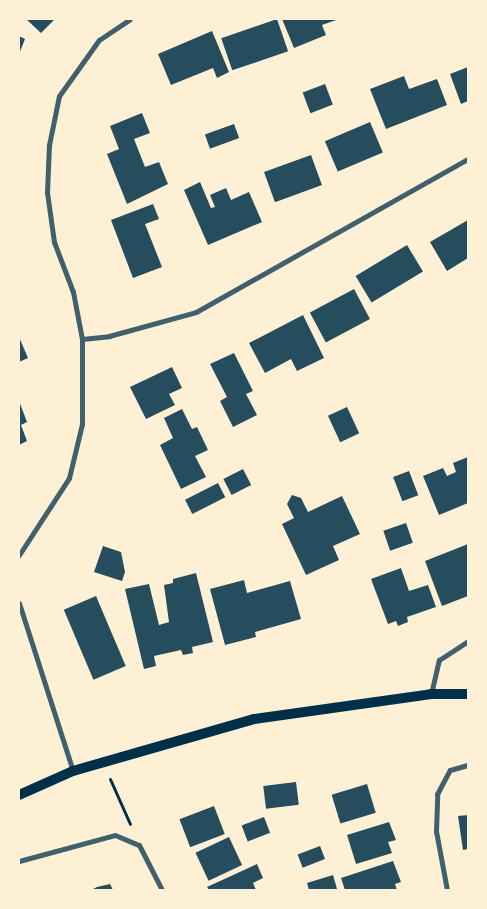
<!DOCTYPE html>
<style>
body{margin:0}
#map{position:relative;width:487px;height:909px;overflow:hidden;background:#fdf0d5;font-family:"Golos Text",sans-serif}
div>[style]{position:absolute}
[style*='--x']{left:calc(var(--x)*1px);top:calc(var(--y)*1px);width:calc(var(--w)*1px);rotate:calc(var(--a)*1deg)}
.building>*{inset:0;background:#264d5e;transform-origin:0 0}
.path>*{height:3px;margin:-1.5px;padding:0 1.5px;transform-origin:1.5px;border-radius:1.5px;background:#003049}
.minor>*{height:5px;margin:-2.5px;padding:0 2.5px;transform-origin:2.5px;border-radius:2.5px;background:#3f606c}
.secondary>*{height:10px;margin:-5px;padding:0 5px;transform-origin:5px;border-radius:5px;background:#003049}
span{translate:-50% -50%;white-space:nowrap;text-align:center;line-height:1.15;-webkit-text-stroke:5px #fdf0d5;paint-order:stroke}
.frame{position:absolute;inset:0;border:20px solid #fdf0d5;pointer-events:none}
</style>
<div id="map">
<div class="building">
<i style="clip-path:polygon(26px 19px,55px 19px,41px 33px)"></i>
<i style="left:277px;top:19px;width:34px;height:59px;rotate:71deg"></i>
<i style="clip-path:polygon(282px 19px,339px 19px,322px 25px,326px 35px,294px 48px)"></i>
<i style="clip-path:polygon(212px 31px,229px 72px,217px 78px,213px 68px,171px 85px,158px 54px)"></i>
<i style="clip-path:polygon(19px 36px,25px 39px,19px 54px)"></i>
<i style="clip-path:polygon(468px 67px,468px 101px,461px 104px,450px 74px)"></i>
<i style="clip-path:polygon(404px 76px,409px 89px,437px 79px,447px 105px,386px 129px,370px 89px)"></i>
<i style="left:325px;top:84px;width:22px;height:24px;rotate:69deg"></i>
<i style="clip-path:polygon(142px 113px,150px 133px,134px 139px,145px 167px,159px 162px,168px 184px,127px 204px,107px 154px,119px 149px,110px 126px)"></i>
<i style="left:370px;top:122px;width:33px;height:49px;rotate:67deg"></i>
<i style="left:234px;top:124px;width:15px;height:31px;rotate:70deg"></i>
<i style="left:311px;top:155px;width:32px;height:50px;rotate:70deg"></i>
<i style="clip-path:polygon(200px 182px,211px 208px,215px 207px,210px 195px,226px 188px,231px 200px,249px 192px,262px 222px,208px 245px,184px 190px)"></i>
<i style="clip-path:polygon(153px 204px,159px 219px,145px 224px,162px 267px,133px 278px,111px 220px)"></i>
<i style="clip-path:polygon(468px 220px,468px 258px,447px 271px,430px 242px)"></i>
<i style="left:407px;top:245px;width:31px;height:60px;rotate:59deg"></i>
<i style="left:354px;top:289px;width:34px;height:50px;rotate:62deg"></i>
<i style="clip-path:polygon(303px 315px,324px 358px,297px 371px,291px 359px,265px 373px,249px 343px)"></i>
<i style="clip-path:polygon(19px 337px,28px 358px,19px 362px)"></i>
<i style="clip-path:polygon(234px 353px,253px 391px,246px 394px,257px 415px,233px 427px,220px 401px,227px 397px,210px 364px)"></i>
<i style="clip-path:polygon(172px 367px,182px 388px,169px 394px,175px 405px,146px 419px,130px 387px)"></i>
<i style="clip-path:polygon(19px 401px,27px 422px,21px 425px,27px 441px,19px 445px)"></i>
<i style="left:347px;top:407px;width:29px;height:21px;rotate:65deg"></i>
<i style="clip-path:polygon(182px 409px,192px 429px,197px 427px,208px 450px,195px 456px,206px 477px,181px 489px,160px 445px,173px 438px,164px 418px)"></i>
<i style="clip-path:polygon(468px 457px,468px 503px,439px 515px,423px 476px,443px 468px,447px 476px,456px 472px,453px 463px)"></i>
<i style="left:243px;top:469px;width:18px;height:22px;rotate:63deg"></i>
<i style="left:409px;top:471px;width:26px;height:17px;rotate:69deg"></i>
<i style="left:218px;top:483px;width:16px;height:37px;rotate:63deg"></i>
<i style="clip-path:polygon(292px 495px,301px 498px,308px 512px,342px 496px,360px 534px,333px 546px,339px 560px,306px 575px,282px 524px,294px 518px,287px 504px)"></i>
<i style="left:406px;top:523px;width:21px;height:24px;rotate:71deg"></i>
<i style="clip-path:polygon(468px 544px,468px 596px,442px 606px,425px 561px)"></i>
<i style="clip-path:polygon(103px 546px,121px 552px,125px 572px,122px 581px,94px 572px)"></i>
<i style="clip-path:polygon(401px 568px,409px 591px,428px 585px,436px 607px,407px 617px,408px 622px,398px 626px,396px 621px,388px 624px,371px 579px)"></i>
<i style="clip-path:polygon(196px 573px,213px 642px,192px 647px,193px 653px,183px 655px,181px 650px,154px 656px,156px 666px,144px 669px,125px 589px,149px 584px,159px 625px,169px 622px,164px 585px,173px 583px,173px 579px)"></i>
<i style="clip-path:polygon(244px 580px,247px 593px,290px 581px,301px 619px,255px 632px,256px 637px,225px 645px,210px 589px)"></i>
<i style="left:96px;top:596px;width:76px;height:35px;rotate:67deg"></i>
<i style="left:296px;top:782px;width:23px;height:33px;rotate:83deg"></i>
<i style="left:367px;top:784px;width:30px;height:37px;rotate:73deg"></i>
<i style="left:214px;top:806px;width:30px;height:37px;rotate:69deg"></i>
<i style="clip-path:polygon(468px 815px,468px 849px,463px 850px,458px 816px)"></i>
<i style="left:264px;top:817px;width:17px;height:24px;rotate:69deg"></i>
<i style="clip-path:polygon(389px 822px,396px 840px,388px 842px,392px 853px,356px 864px,347px 835px)"></i>
<i style="left:229px;top:837px;width:31px;height:37px;rotate:65deg"></i>
<i style="left:320px;top:846px;width:14px;height:24px;rotate:69deg"></i>
<i style="clip-path:polygon(393px 861px,401px 882px,395px 884px,397px 890px,345px 890px,341px 878px)"></i>
<i style="clip-path:polygon(257px 864px,263px 878px,253px 883px,256px 890px,209px 890px,207px 887px)"></i>
<i style="clip-path:polygon(333px 875px,337px 889px,309px 890px,307px 883px)"></i>
<i style="clip-path:polygon(110px 884px,113px 890px,91px 890px,97px 887px)"></i>
</div>
<div class="path">
<i style="--x:110;--y:779;--w:49;--a:66"></i>
</div>
<div class="minor">
<i style="--x:82;--y:339;--w:27;--a:-6"></i>
<i style="--x:109;--y:336;--w:90;--a:-15.4"></i>
<i style="--x:196;--y:312;--w:312;--a:-29.4"></i>
<i style="--x:19;--y:555;--w:92;--a:-57"></i>
<i style="--x:69;--y:478;--w:56;--a:-76.5"></i>
<i style="--x:82;--y:424;--w:85;--a:-90"></i>
<i style="--x:82;--y:339;--w:48;--a:-100.8"></i>
<i style="--x:73;--y:292;--w:53;--a:-110.8"></i>
<i style="--x:54;--y:242;--w:50;--a:-98"></i>
<i style="--x:47;--y:192;--w:47;--a:-87.6"></i>
<i style="--x:49;--y:145;--w:50;--a:-78.5"></i>
<i style="--x:59;--y:96;--w:69;--a:-54.5"></i>
<i style="--x:99;--y:40;--w:37;--a:-34"></i>
<i style="--x:19;--y:603;--w:176;--a:72.2"></i>
<i style="--x:431;--y:694;--w:35;--a:-77"></i>
<i style="--x:439;--y:660;--w:35;--a:-33"></i>
<i style="--x:19;--y:861;--w:99;--a:-15.2"></i>
<i style="--x:115;--y:835;--w:26;--a:23"></i>
<i style="--x:139;--y:845;--w:51;--a:62.9"></i>
<i style="--x:447;--y:890;--w:60;--a:-100.6"></i>
<i style="--x:436;--y:831;--w:37;--a:-88"></i>
<i style="--x:437;--y:794;--w:27;--a:-62"></i>
<i style="--x:450;--y:770;--w:19;--a:-16"></i>
</div>
<div class="secondary">
<i style="--x:19;--y:795;--w:59;--a:-24"></i>
<i style="--x:73;--y:771;--w:188;--a:-16"></i>
<i style="--x:254;--y:719;--w:179;--a:-8"></i>
<i style="--x:431;--y:694;--w:37;--a:0"></i>
</div>
<div class="frame"></div>
</div>
